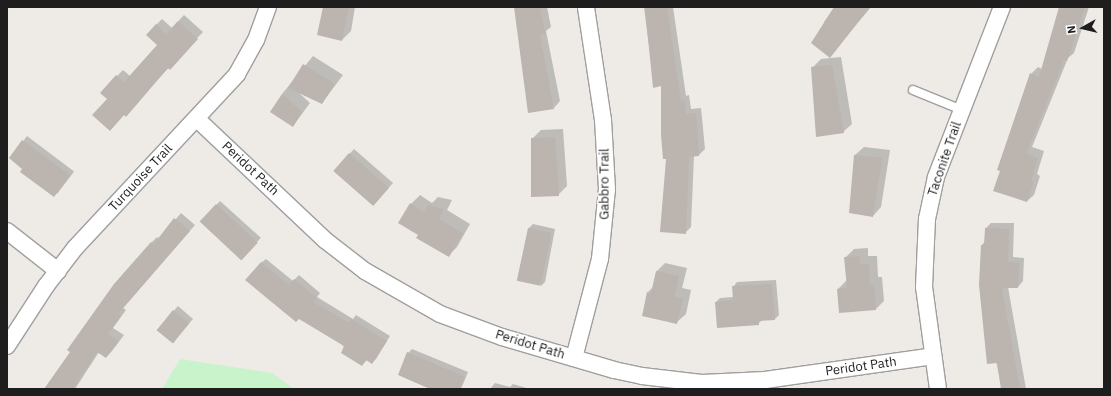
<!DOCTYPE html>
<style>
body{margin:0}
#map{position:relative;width:1111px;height:396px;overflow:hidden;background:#eeebe6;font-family:"IBM Plex Sans",sans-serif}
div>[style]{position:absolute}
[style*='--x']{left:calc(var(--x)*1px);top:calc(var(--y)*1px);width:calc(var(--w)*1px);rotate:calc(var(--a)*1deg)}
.park>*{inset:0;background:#c8f3cb}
.shadow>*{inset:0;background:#0003;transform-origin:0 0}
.building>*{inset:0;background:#bbb4af;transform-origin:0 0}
.roads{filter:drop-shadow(1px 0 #9f9f9f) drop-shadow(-1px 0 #9f9f9f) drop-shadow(0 1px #9f9f9f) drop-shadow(0 -1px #9f9f9f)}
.service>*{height:8px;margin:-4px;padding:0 4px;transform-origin:4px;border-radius:4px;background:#fff}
.minor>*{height:16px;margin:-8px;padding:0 8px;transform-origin:8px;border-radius:8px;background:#fff}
span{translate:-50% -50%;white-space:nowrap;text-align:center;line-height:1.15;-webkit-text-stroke:3px #fff;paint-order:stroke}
.street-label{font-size:13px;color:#1e1e1e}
.frame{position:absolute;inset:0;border:8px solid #1e1e1e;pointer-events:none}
.north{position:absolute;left:1063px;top:8px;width:40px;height:40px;-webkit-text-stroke:3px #fff;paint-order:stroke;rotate:262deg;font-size:11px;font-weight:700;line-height:16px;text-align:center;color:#1e1e1e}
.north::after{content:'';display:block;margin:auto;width:14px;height:18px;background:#1e1e1e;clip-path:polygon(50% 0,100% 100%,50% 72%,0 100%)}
</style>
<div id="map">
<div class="park">
<i style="clip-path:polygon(180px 359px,272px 373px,294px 389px,162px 389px)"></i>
</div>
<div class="shadow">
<i style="clip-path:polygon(324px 7px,355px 7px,351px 31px,342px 40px)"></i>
<i style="clip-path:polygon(516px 7px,547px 7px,551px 27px,546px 31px,560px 101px,554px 108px)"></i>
<i style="clip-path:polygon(644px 7px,673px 7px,686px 96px,689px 95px,691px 109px,701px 108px,705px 149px,699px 155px,694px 155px,691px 227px,685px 233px,667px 158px,662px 85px,654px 87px)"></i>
<i style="clip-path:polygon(835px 7px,871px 7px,830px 56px,826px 24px,824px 22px)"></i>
<i style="clip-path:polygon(1060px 7px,1089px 7px,1074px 53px,1068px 58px,1032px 147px,1044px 151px,1037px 174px,1040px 176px,1034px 195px,1027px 201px,995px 190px,1031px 74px,1038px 67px,1042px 69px)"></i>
<i style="clip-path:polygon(184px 15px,203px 32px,110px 129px,108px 98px,117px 76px,123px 70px,130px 76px,158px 45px,156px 25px,162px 19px,172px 28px)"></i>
<i style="clip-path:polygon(313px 56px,343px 75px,322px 103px,298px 92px,310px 103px,293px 126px,282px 94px)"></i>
<i style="clip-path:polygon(841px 57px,852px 124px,843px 132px,812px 68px,821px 59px)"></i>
<i style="clip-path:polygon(563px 129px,567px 186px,558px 195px,532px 139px,541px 130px)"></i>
<i style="left:27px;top:136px;width:59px;height:28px;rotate:37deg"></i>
<i style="clip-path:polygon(864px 147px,890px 150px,881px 207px,873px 216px,855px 155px)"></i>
<i style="clip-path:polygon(354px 149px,393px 183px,376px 202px,334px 171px)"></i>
<i style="clip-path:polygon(420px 195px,432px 203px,438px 197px,452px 200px,447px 210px,470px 224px,457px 247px,448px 256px,419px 235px,411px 204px)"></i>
<i style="left:220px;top:201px;width:55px;height:28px;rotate:42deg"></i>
<i style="clip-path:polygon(181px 213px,195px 225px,123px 308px,126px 310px,113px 328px,124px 335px,112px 351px,106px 357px,99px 352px,75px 389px,46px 389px,151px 243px,157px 237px,159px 239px)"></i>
<i style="clip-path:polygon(991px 223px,1014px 223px,1013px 257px,1024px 258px,1023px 281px,1018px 287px,1008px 287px,1026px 389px,1002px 389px,980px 285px,982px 245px,985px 241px,986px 228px)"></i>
<i style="clip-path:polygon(533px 224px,555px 229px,545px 282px,541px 286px,529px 228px)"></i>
<i style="clip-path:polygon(868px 248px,868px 256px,877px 256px,878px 277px,882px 277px,884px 301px,876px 309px,838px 289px,847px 280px,846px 257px,854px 249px)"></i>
<i style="clip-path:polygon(266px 259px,293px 281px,299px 275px,320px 293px,317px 297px,353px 319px,356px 315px,390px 336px,376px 359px,372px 363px,367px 360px,362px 365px,261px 263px)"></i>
<i style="clip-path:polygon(665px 263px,687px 268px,682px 288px,691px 290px,686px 314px,677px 322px,648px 292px,653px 287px,657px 271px)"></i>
<i style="clip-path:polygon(776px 280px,779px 315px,775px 319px,762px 320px,758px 324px,716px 302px,720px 298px,733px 297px,733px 287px,737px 282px)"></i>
<i style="clip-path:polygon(178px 306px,193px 319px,176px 338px,157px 330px)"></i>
<i style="clip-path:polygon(412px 349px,468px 372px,461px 389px,433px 389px,408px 353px)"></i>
<i style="clip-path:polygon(495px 383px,510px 387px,513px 384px,530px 389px,490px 389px)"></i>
</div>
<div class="building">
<i style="clip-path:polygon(323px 7px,349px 7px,342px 41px,317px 35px)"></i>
<i style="clip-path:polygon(514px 7px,540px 7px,545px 34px,540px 35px,554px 109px,528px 113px)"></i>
<i style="clip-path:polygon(645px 7px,667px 7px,681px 101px,684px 100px,686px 114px,696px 113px,699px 156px,689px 157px,686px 234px,660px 232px,666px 159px,663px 159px,661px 135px,661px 86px,653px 88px)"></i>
<i style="clip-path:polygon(834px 7px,870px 7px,830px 58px,811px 43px)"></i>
<i style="clip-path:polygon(1059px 7px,1085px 7px,1067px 61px,1064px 60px,1026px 154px,1038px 158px,1031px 181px,1034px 182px,1027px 202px,993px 191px,1000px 171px,997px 170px,1030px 73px,1039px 77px)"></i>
<i style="clip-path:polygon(178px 21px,198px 39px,170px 70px,168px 68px,126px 117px,124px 115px,110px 131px,92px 115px,107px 99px,100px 93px,116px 75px,124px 82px,157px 45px,146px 35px,156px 24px,166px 34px)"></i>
<i style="clip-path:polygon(303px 64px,335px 84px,322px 104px,288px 88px)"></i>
<i style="clip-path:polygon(832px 65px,844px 133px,816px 137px,811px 67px)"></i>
<i style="clip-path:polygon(282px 94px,302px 112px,293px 127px,270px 112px)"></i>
<i style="clip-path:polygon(555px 137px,559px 196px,531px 197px,531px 138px)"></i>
<i style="clip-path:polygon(22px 140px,70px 175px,54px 197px,20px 172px,22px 169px,9px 158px)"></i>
<i style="left:349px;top:153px;width:53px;height:24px;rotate:41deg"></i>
<i style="clip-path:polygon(854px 155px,882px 158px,873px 217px,849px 213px)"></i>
<i style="clip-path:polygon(410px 203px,424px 212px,428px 205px,444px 209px,439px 219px,463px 233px,449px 257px,416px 238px,418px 235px,398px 223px)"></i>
<i style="left:216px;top:204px;width:57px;height:24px;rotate:43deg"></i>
<i style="clip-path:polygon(174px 218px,190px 231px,118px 314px,121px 316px,108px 334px,119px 341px,106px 358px,97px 352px,73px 389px,44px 389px,70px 352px,67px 350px,114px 284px,151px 242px,153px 245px)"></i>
<i style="left:528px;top:228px;width:24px;height:54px;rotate:12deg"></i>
<i style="clip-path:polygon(985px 228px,1009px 229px,1008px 262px,1019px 263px,1018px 288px,1002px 288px,1020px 389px,1001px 389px,997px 363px,987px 364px,979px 285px,981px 245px,984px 245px)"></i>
<i style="clip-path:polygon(860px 256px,860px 264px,869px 264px,870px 285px,874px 285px,876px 310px,839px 313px,837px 289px,847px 288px,844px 257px)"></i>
<i style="clip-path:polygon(261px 262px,289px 285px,294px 279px,317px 298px,313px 302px,349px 323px,351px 319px,387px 341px,372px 364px,366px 360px,362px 366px,341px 353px,344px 346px,299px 319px,296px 322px,245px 280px)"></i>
<i style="clip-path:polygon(656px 271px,679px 276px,674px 297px,683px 298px,677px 324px,642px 316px,647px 292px,651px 293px)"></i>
<i style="clip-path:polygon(772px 284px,775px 320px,759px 321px,759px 325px,717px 328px,715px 302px,733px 300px,732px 286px)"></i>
<i style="left:173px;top:310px;width:21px;height:26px;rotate:39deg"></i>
<i style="clip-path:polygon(407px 352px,465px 377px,459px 389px,430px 389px,398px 375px)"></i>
</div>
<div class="roads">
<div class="service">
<i style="--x:913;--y:90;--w:53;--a:22.2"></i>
</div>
<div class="minor">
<i style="--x:197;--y:119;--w:176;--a:43.4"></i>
<i style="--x:325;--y:240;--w:51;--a:37.8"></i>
<i style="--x:365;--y:271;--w:86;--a:29.8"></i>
<i style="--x:440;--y:314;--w:66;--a:20.4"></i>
<i style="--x:502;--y:337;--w:117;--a:16.4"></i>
<i style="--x:614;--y:370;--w:29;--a:12"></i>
<i style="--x:642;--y:376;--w:60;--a:6.7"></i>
<i style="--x:702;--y:383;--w:63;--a:-2.7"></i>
<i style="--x:765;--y:380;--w:170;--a:-8.1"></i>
<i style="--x:7;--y:231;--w:65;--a:38.1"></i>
<i style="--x:7;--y:346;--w:72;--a:-57"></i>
<i style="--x:46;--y:286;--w:48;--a:-52.7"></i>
<i style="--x:75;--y:248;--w:238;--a:-47"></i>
<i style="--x:237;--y:74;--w:39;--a:-61"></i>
<i style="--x:256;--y:40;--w:35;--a:-70"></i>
<i style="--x:574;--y:358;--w:102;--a:-75.3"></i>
<i style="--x:600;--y:259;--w:70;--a:-84.3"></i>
<i style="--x:607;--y:189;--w:69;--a:-93.3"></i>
<i style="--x:603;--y:120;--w:114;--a:-98.6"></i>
<i style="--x:938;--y:389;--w:103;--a:-97.8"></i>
<i style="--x:924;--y:287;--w:68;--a:-87.5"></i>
<i style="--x:927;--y:219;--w:43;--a:-77.9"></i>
<i style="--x:936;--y:177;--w:182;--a:-68.8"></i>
</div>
</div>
<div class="street-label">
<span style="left:945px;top:159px;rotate:-71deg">Taconite Trail</span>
<span style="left:250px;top:169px;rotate:43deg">Peridot Path</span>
<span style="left:141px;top:178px;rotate:-47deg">Turquoise Trail</span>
<span style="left:605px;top:184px;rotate:-90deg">Gabbro Trail</span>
<span style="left:530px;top:345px;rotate:17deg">Peridot Path</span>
<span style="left:861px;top:367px;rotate:-8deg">Peridot Path</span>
</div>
<div class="frame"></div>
<div class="north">N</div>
</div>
